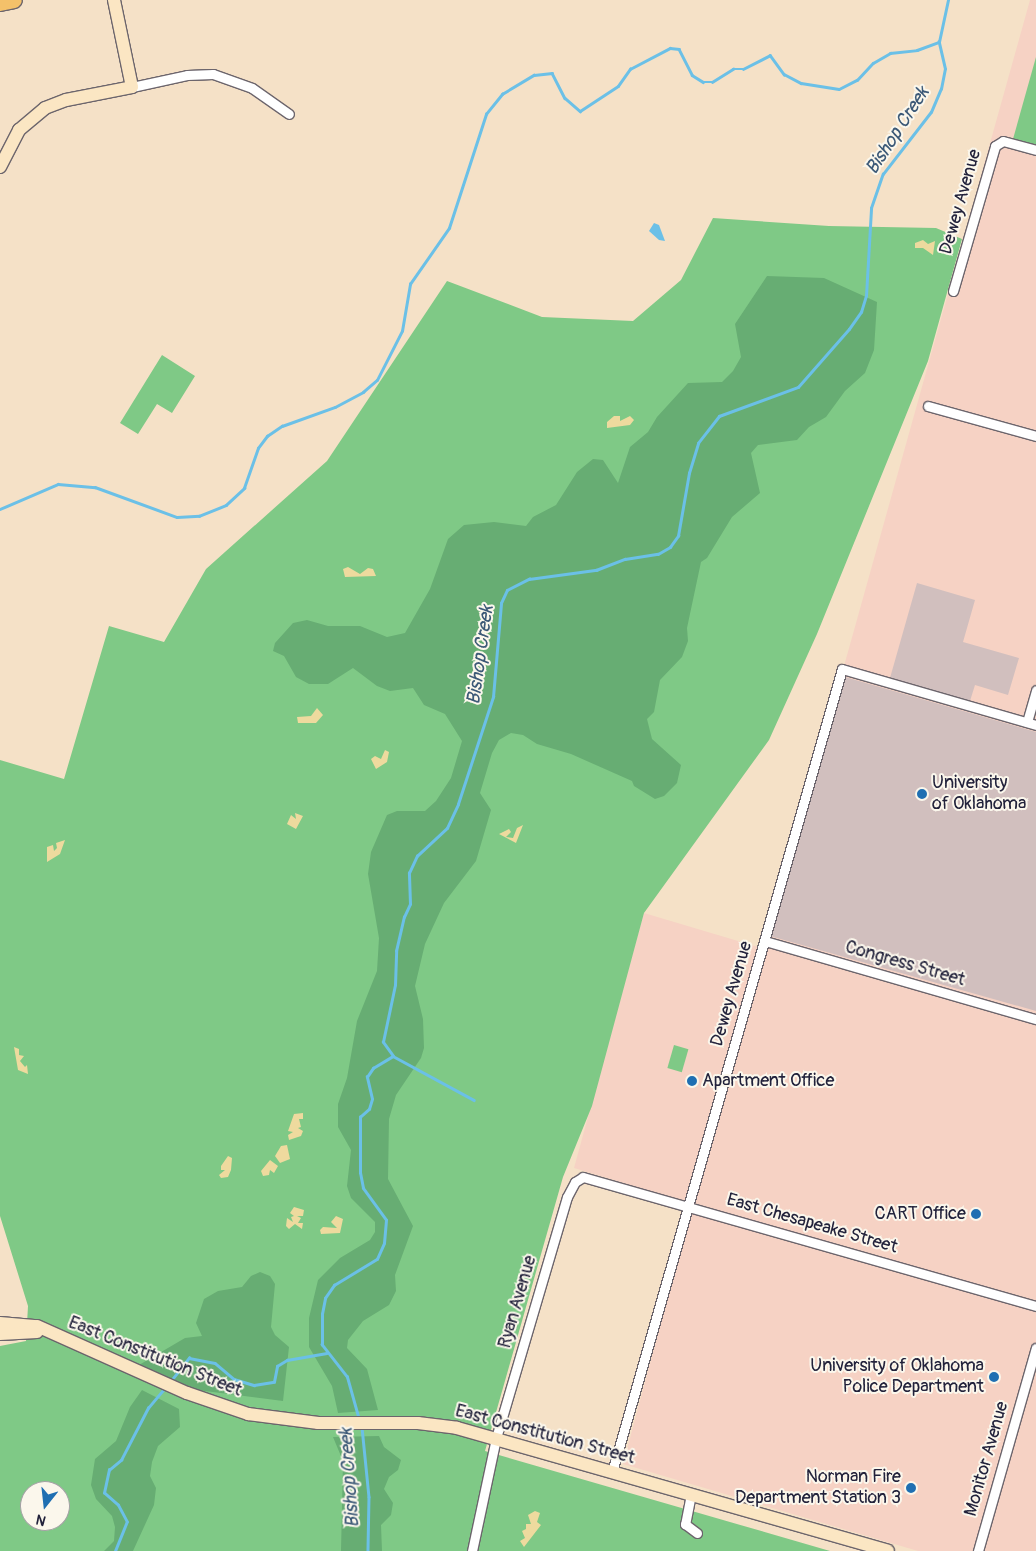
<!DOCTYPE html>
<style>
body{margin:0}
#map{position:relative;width:1036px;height:1551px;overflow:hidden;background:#f5e1c7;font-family:Pangolin,sans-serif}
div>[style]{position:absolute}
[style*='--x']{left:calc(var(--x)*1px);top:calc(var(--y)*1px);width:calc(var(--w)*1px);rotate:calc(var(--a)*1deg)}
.built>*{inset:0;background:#f6d2c4}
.industrial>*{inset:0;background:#d1bfbe}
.green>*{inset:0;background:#7fc986;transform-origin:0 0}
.forest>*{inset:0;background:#67ad73}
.sand>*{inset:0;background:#eeda9e}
.water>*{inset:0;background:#6bc0e7}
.stream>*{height:2.5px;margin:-1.25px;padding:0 1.25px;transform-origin:1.25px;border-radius:1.25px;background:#6bc0e7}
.roads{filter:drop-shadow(1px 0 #6c656c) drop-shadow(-1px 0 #6c656c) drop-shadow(0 1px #6c656c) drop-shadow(0 -1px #6c656c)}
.street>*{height:9px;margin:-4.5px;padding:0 4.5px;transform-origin:4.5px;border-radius:4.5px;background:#fff}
.secondary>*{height:12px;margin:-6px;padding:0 6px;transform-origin:6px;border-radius:6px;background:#fbe6c3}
.highway>*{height:16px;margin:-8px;padding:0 8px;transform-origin:8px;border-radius:8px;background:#f4c16a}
.dots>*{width:14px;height:14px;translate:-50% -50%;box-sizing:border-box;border:2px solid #fbf7ec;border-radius:50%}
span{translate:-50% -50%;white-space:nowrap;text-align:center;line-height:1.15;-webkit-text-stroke:4px #fbf7ec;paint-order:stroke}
.street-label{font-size:18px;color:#22223b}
.poi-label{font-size:18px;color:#22223b}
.left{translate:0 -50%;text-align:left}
.right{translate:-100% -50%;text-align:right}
.water-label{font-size:19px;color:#3c5977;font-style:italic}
.north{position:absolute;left:20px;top:1481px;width:50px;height:50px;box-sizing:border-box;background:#fbf7ec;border:1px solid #a4a2a5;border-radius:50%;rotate:196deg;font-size:14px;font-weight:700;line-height:20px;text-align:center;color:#22223b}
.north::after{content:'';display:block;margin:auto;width:18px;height:22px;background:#1f6fb2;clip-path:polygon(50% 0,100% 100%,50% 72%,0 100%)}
</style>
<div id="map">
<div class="built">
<i style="clip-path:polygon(1030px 0,1036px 0,1036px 1551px,918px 1551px,623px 1464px,693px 1204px,574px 1168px,644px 913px,765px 949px)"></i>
</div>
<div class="industrial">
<i style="clip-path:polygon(917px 583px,975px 600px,963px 642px,1019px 658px,1008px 695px,975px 685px,970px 701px,890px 678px)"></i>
<i style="clip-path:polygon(845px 677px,1036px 732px,1036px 1011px,770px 936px)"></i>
</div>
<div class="green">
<i style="clip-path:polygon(1036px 57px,1036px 146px,1013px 139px)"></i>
<i style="clip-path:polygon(evenodd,713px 218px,829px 226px,936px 228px,962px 239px,928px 361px,817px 634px,769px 740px,644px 913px,592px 1106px,563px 1177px,485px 1451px,830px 1551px,0 1551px,0 1346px,26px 1341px,28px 1306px,0 1216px,0 760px,64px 779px,109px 626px,164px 642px,206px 569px,327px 461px,447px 281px,542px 317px,633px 321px,681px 280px,713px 218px,30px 1491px,60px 1491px,60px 1521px,30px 1521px,30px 1491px)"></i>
<i style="clip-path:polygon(162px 355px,195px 376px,172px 413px,157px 404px,138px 434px,120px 423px)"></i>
<i style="left:674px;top:1045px;width:15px;height:24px;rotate:16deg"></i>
</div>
<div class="forest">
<i style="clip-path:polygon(767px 276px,824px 278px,877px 302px,874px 350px,865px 373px,845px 391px,826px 417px,809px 427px,797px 440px,758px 445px,751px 453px,760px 493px,732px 517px,707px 558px,701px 562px,687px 628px,688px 641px,682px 657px,660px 680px,654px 712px,647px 719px,652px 739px,681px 765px,677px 783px,664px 796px,655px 799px,634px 786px,632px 781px,571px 754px,537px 744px,523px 735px,511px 733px,499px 740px,492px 753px,480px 793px,491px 810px,476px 861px,444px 903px,425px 944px,415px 986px,423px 1019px,424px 1048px,421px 1058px,396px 1095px,389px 1119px,388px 1179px,413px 1226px,395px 1275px,396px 1291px,389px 1305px,363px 1321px,348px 1340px,347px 1348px,367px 1369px,378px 1410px,338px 1413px,332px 1386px,309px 1347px,309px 1318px,318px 1280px,340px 1258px,370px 1240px,375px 1232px,375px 1222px,351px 1198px,347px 1186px,351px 1150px,338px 1127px,338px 1104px,347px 1078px,357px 1021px,377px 971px,379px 938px,368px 874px,371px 852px,387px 815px,397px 811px,425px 811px,436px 801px,451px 778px,462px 741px,445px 714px,424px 705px,413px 688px,390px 691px,377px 686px,353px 668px,328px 684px,309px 684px,296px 677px,284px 656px,273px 651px,275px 643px,293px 623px,307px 620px,328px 626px,360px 626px,387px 637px,405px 633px,430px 589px,448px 539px,464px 525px,494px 522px,526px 526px,533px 517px,556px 505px,577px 472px,593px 459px,603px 460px,618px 483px,630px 447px,648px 432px,657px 417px,688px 383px,722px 382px,733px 371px,741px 357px,735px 324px)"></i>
<i style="clip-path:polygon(260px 1272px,270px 1276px,275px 1284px,271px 1327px,275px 1335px,289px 1347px,283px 1401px,197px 1390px,139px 1365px,185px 1338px,202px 1336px,196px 1323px,204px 1299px,218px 1291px,242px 1287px,251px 1276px)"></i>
<i style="clip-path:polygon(142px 1390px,179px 1409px,180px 1427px,158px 1446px,152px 1462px,150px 1476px,156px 1488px,154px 1505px,133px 1551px,104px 1551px,114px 1541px,115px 1527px,112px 1516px,96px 1499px,91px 1485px,95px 1459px,116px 1441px,130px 1407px)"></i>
<i style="clip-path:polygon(379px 1436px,384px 1447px,401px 1460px,398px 1470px,389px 1477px,384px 1489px,393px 1503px,391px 1515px,381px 1525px,382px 1551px,341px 1551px,343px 1461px,333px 1437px)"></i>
</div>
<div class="sand">
<i style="clip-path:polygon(923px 240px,928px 244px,935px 241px,933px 255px,923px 248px,915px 248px,915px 243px)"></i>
<i style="clip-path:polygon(614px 416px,620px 416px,620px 421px,630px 416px,634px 420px,630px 425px,607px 428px,607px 422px)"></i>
<i style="clip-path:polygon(348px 567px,360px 574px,368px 568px,373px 569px,376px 576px,345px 577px,343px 569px)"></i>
<i style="clip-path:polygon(317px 708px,323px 715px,316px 723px,298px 723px,297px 717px,311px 716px)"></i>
<i style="clip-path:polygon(385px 750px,389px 752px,387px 762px,376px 769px,371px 759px,375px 756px,381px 759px)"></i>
<i style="clip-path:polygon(295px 813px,303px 816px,296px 829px,287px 824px,291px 815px,296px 819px)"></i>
<i style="clip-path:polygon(523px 825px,516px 843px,499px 834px,509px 829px,511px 832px,506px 837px,513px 838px,517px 828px)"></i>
<i style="clip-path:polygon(65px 840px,60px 854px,47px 862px,47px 847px,53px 845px,54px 851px,57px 848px,56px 843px)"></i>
<i style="clip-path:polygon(14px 1047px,19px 1049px,19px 1055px,24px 1056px,20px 1061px,25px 1067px,27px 1065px,28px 1074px,18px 1070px)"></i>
<i style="clip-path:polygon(303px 1113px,303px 1119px,299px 1119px,301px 1127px,298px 1128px,303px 1131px,301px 1136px,289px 1140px,288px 1135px,293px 1132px,288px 1131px,294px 1114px)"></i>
<i style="clip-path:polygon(287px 1145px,290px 1159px,280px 1163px,275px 1156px,281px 1146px)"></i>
<i style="clip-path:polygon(228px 1156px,232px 1158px,231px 1170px,228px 1177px,221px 1178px,219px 1175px,225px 1170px,221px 1170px,221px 1166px)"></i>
<i style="clip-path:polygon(270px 1160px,278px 1166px,274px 1173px,270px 1170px,269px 1175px,263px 1176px,261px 1171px)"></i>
<i style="clip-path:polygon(294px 1207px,304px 1210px,303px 1216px,297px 1216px,301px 1218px,298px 1223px,303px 1223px,302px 1229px,295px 1224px,289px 1229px,286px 1226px,287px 1218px,293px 1222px,291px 1217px,294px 1216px,290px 1213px)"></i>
<i style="clip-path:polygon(336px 1216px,343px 1219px,340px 1233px,321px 1234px,320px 1230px,323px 1227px,337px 1228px,331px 1222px)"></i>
<i style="clip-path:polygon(535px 1511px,540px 1513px,537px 1522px,541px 1525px,524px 1547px,520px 1541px,525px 1538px,522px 1531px,526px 1529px,526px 1524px,531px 1524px,528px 1515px)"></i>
</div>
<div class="water">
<i style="clip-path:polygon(654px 223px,659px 225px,665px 241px,659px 240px,649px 231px)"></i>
</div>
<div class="stream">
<i style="--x:0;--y:509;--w:63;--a:-23.3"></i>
<i style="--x:58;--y:484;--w:37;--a:5"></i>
<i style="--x:95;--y:487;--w:87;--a:20.1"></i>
<i style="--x:177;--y:517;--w:22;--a:-3"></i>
<i style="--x:199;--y:516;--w:29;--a:-22"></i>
<i style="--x:226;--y:505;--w:25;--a:-43"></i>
<i style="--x:244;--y:488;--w:42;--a:-70.7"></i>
<i style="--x:258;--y:448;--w:15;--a:-53"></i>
<i style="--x:267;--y:436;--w:18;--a:-34"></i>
<i style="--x:282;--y:426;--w:56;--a:-19.7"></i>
<i style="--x:335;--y:407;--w:32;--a:-28"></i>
<i style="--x:363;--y:392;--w:18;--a:-41"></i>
<i style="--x:377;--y:380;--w:55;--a:-63"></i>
<i style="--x:402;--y:331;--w:48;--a:-80.3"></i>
<i style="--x:410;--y:284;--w:68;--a:-55.1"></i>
<i style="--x:449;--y:228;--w:120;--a:-72"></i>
<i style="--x:486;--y:114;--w:26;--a:-51"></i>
<i style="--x:502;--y:94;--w:37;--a:-31"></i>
<i style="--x:534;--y:75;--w:18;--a:-6"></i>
<i style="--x:552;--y:73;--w:28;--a:63"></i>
<i style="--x:565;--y:98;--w:20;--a:41"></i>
<i style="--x:580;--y:111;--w:45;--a:-33.3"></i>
<i style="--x:618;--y:86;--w:21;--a:-55"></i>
<i style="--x:630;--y:69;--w:45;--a:-27.7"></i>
<i style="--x:670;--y:48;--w:9;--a:6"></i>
<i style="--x:679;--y:49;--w:29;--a:63"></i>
<i style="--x:692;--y:75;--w:13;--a:32"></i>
<i style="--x:703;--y:82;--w:9;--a:0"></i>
<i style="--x:712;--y:82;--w:25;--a:-32"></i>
<i style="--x:733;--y:69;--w:10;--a:0"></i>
<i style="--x:743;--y:69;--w:30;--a:-27"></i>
<i style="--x:770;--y:55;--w:24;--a:54"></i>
<i style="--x:784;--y:74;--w:19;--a:28"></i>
<i style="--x:801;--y:83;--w:38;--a:9"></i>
<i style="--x:839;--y:89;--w:20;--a:-27"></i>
<i style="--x:857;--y:80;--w:23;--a:-47"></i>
<i style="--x:873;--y:63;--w:20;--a:-30"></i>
<i style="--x:890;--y:53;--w:27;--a:-6"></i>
<i style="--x:917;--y:50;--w:23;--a:-20"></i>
<i style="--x:393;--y:1056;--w:92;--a:28.5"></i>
<i style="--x:170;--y:1382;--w:31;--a:-52"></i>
<i style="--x:189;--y:1358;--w:26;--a:11"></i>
<i style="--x:215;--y:1363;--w:25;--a:40"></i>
<i style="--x:234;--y:1379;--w:21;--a:17"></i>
<i style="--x:254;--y:1385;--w:20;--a:-9"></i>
<i style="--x:274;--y:1382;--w:16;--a:-79"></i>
<i style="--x:277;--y:1366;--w:12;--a:-31"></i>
<i style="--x:287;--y:1360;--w:40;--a:-10"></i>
<i style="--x:359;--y:1420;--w:45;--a:-105.6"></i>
<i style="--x:347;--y:1377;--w:41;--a:-128"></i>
<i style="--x:322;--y:1345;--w:31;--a:-90"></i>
<i style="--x:322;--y:1314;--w:16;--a:-79"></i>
<i style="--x:325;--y:1298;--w:16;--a:-55"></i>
<i style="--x:334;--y:1285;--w:50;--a:-31.2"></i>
<i style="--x:377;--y:1259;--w:17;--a:-66"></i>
<i style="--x:384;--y:1243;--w:23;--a:-85"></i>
<i style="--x:386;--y:1220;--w:39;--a:-126"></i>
<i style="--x:363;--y:1188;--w:15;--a:-101"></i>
<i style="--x:360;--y:1173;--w:56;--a:-90"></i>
<i style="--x:360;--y:1117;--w:12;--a:-42"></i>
<i style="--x:369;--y:1109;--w:10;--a:-73"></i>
<i style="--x:372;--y:1099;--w:23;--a:-103"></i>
<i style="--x:367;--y:1077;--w:11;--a:-56"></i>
<i style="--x:373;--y:1068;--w:23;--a:-31"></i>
<i style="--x:393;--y:1056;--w:17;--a:-126"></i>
<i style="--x:383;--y:1042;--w:58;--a:-78.1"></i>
<i style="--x:395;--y:985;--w:34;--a:-88"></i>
<i style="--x:396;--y:951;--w:35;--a:-77"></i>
<i style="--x:404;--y:917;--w:14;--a:-65"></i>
<i style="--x:410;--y:904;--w:31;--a:-92"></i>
<i style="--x:409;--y:873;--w:19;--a:-65"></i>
<i style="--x:417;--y:856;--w:41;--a:-43"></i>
<i style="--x:447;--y:828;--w:26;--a:-65"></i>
<i style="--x:458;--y:804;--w:113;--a:-71.9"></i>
<i style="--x:493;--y:697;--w:94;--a:-85.1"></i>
<i style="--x:501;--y:603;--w:14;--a:-65"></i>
<i style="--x:507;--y:590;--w:25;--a:-27"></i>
<i style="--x:529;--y:579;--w:68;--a:-7.7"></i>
<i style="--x:596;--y:570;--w:31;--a:-21"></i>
<i style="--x:625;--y:559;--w:33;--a:-9"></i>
<i style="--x:658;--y:554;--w:14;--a:-30"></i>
<i style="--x:670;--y:547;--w:14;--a:-54"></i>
<i style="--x:678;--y:536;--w:64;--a:-80.1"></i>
<i style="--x:689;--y:473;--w:31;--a:-73"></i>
<i style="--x:698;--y:443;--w:34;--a:-52"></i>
<i style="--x:719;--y:416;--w:84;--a:-20.2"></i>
<i style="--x:798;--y:387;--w:77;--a:-48.7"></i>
<i style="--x:849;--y:329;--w:21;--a:-55"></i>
<i style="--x:861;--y:312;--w:17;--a:-73"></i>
<i style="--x:866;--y:296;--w:88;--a:-86.7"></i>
<i style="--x:871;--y:208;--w:36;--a:-71"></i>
<i style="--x:883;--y:174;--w:78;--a:-52.3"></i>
<i style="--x:931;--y:112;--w:25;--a:-67"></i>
<i style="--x:941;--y:89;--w:20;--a:-79"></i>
<i style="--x:945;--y:69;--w:28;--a:-103"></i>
<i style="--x:939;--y:42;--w:43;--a:-77.9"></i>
<i style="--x:362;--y:1427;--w:70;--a:84.3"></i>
<i style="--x:369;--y:1497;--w:54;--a:91.1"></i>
<i style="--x:115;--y:1551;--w:31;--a:-68"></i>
<i style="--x:127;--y:1522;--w:19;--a:-118"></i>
<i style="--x:118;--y:1505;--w:18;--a:-139"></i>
<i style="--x:104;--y:1493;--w:24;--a:-78"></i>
<i style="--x:109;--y:1470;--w:16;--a:-40"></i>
<i style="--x:121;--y:1460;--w:59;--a:-62.6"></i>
<i style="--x:148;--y:1408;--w:26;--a:-50"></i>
</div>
<div class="roads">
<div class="street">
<i style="--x:132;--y:87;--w:56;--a:-12.3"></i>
<i style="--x:187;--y:75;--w:26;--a:-2"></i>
<i style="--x:213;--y:74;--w:41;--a:19.7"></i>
<i style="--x:252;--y:88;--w:45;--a:35.1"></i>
<i style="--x:953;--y:291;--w:151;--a:-73.8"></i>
<i style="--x:995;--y:146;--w:9;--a:-32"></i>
<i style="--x:1003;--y:141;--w:34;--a:15"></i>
<i style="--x:928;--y:406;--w:112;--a:15.5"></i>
<i style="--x:1027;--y:722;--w:33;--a:-74"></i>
<i style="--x:765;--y:941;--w:282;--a:16.1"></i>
<i style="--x:612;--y:1472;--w:835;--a:-74.02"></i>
<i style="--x:842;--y:669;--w:202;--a:16.1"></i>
<i style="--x:691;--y:1494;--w:31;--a:101"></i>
<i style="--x:685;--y:1524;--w:15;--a:37"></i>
<i style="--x:472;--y:1551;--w:116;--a:-78"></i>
<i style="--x:496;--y:1438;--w:251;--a:-73.6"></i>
<i style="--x:567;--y:1197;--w:17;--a:-62"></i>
<i style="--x:575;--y:1182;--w:9;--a:-32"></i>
<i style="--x:583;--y:1177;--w:471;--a:15.9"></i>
<i style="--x:978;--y:1551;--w:211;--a:-74.1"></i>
</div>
<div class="secondary">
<i style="--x:0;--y:167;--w:42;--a:-62.8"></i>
<i style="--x:19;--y:130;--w:34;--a:-40"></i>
<i style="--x:45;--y:108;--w:22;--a:-21"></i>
<i style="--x:66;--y:100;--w:67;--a:-11.1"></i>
<i style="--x:132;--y:87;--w:89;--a:-101.7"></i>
<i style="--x:0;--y:1323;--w:37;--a:5"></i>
<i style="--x:37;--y:1326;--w:164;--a:24.1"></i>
<i style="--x:187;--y:1393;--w:65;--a:19"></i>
<i style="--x:248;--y:1414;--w:71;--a:7.3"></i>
<i style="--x:318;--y:1423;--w:100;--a:0"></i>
<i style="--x:418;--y:1423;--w:39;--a:7"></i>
<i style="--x:457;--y:1428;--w:448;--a:15.9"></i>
<i style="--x:0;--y:1334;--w:37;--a:-3"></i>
</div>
<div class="highway">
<i style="--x:0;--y:3;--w:14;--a:-12"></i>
</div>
</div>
<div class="dots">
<i style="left:922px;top:794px;background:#1f6fb2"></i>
<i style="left:692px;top:1081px;background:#1f6fb2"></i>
<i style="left:976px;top:1214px;background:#1f6fb2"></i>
<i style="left:994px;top:1377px;background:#1f6fb2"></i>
<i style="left:911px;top:1488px;background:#1f6fb2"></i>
</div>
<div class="street-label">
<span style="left:961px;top:202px;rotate:-74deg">Dewey Avenue</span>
<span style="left:905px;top:964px;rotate:16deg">Congress Street</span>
<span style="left:732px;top:994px;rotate:-74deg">Dewey Avenue</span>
<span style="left:812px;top:1224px;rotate:16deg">East Chesapeake Street</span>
<span style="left:518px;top:1302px;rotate:-74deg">Ryan Avenue</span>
<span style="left:155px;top:1357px;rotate:22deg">East Constitution Street</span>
<span style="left:545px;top:1435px;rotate:15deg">East Constitution Street</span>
<span style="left:987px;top:1459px;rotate:-74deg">Monitor Avenue</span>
</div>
<div class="poi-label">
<span class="left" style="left:932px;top:794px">University<br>of Oklahoma</span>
<span class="left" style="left:702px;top:1081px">Apartment Office</span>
<span class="right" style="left:966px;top:1214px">CART Office</span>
<span class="right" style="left:984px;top:1377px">University of Oklahoma<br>Police Department</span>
<span class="right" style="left:901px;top:1488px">Norman Fire<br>Department Station 3</span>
</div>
<div class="water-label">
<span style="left:898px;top:131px;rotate:-57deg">Bishop Creek</span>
<span style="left:481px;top:655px;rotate:-82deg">Bishop Creek</span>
<span style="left:350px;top:1478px;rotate:-94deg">Bishop Creek</span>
</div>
<div class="north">N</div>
</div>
